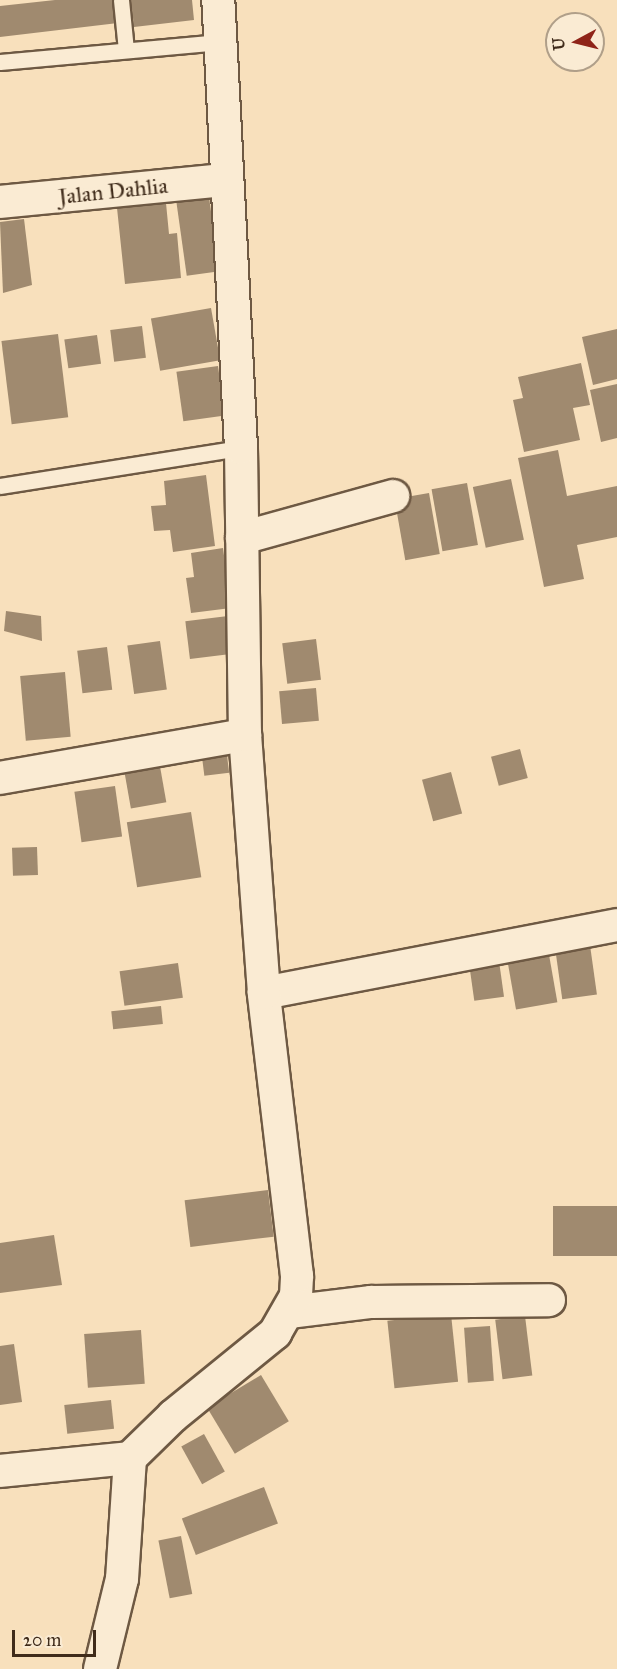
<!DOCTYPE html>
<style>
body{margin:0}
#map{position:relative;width:617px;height:1669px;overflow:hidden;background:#f8e0bc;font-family:"IM FELL Great Primer",serif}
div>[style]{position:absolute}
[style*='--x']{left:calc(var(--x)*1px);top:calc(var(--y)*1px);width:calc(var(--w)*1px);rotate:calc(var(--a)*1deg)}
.building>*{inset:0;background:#a08a6f;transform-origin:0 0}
.roads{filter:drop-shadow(2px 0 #6e5943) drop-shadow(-2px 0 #6e5943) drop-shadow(0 2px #6e5943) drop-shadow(0 -2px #6e5943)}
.service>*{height:15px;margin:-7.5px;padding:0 7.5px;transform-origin:7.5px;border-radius:7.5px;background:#faebd3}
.minor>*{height:32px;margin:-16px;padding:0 16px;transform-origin:16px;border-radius:16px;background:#faebd3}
span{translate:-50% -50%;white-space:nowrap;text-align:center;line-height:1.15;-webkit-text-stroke:5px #faebd3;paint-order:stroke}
.street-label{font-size:22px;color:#402c1b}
.north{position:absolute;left:545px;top:12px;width:60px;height:60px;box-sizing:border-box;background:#faebd3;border:2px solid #b09f89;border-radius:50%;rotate:263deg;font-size:16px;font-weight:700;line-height:24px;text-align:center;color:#402c1b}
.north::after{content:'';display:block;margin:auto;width:21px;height:27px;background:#8f2418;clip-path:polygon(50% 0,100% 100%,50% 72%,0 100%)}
.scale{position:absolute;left:12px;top:1630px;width:84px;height:27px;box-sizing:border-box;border:3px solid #402c1b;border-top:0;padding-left:8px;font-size:18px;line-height:21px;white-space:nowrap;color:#402c1b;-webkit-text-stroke:4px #faebd3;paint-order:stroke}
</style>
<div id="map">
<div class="building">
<i style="clip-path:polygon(55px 0,116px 0,118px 23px,0 37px,0 6px)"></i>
<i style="clip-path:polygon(131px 0,192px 0,194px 20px,134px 27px)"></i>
<i style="left:209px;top:197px;width:75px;height:33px;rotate:82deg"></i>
<i style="clip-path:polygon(166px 203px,169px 234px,177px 233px,181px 278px,125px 284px,117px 208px)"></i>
<i style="clip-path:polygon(24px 219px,32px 285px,3px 293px,0 222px)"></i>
<i style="left:211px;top:308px;width:53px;height:61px;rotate:80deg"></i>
<i style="left:142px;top:326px;width:32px;height:32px;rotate:83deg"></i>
<i style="clip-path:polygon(617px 329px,617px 379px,593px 385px,582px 337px)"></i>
<i style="left:58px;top:334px;width:84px;height:57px;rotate:83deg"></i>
<i style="left:97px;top:335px;width:29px;height:33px;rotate:82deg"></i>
<i style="clip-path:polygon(581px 363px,590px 405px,573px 408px,580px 440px,524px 452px,513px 400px,523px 398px,518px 377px)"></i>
<i style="left:218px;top:366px;width:50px;height:42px;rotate:82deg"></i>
<i style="clip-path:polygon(617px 384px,617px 438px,601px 442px,590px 390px)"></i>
<i style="clip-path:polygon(558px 450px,567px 496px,617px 486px,617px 537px,577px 545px,584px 579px,544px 587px,518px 458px)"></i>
<i style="clip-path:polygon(206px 475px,215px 546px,173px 552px,170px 530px,154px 531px,151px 506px,166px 505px,164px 481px)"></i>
<i style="left:511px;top:479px;width:62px;height:39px;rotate:78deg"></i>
<i style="left:467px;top:483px;width:63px;height:36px;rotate:80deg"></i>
<i style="left:429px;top:493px;width:62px;height:35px;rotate:80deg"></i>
<i style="clip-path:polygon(223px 548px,231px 608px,191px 613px,186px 578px,194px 577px,191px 553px)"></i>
<i style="clip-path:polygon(6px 611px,41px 616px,42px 641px,4px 631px)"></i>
<i style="left:228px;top:616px;width:38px;height:43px;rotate:83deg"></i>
<i style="left:316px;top:639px;width:41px;height:34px;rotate:83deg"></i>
<i style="left:160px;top:641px;width:49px;height:33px;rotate:82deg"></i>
<i style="left:107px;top:647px;width:43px;height:30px;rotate:83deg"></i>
<i style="left:65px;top:672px;width:65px;height:45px;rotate:85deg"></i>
<i style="left:316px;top:688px;width:33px;height:37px;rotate:85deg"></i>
<i style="left:226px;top:747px;width:26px;height:25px;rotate:83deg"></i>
<i style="left:520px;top:749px;width:30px;height:30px;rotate:75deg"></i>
<i style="left:158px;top:755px;width:48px;height:36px;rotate:80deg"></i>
<i style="left:451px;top:772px;width:43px;height:30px;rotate:75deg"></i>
<i style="left:115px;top:786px;width:51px;height:41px;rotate:82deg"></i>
<i style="left:191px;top:812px;width:66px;height:65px;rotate:81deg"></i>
<i style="left:37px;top:847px;width:28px;height:25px;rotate:88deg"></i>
<i style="left:589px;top:938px;width:57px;height:35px;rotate:82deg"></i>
<i style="left:548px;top:949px;width:54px;height:42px;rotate:80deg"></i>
<i style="left:499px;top:961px;width:36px;height:30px;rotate:82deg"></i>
<i style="left:178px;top:963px;width:35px;height:59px;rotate:82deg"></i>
<i style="left:161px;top:1006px;width:18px;height:50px;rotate:84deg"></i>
<i style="left:268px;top:1190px;width:47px;height:84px;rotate:83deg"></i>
<i style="left:617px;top:1206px;width:50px;height:64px;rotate:90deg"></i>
<i style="clip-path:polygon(54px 1235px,62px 1285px,0 1293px,0 1243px)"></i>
<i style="left:451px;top:1314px;width:68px;height:64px;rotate:84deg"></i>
<i style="left:525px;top:1316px;width:60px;height:30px;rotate:83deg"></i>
<i style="left:490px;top:1326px;width:55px;height:26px;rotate:86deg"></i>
<i style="left:141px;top:1330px;width:54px;height:57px;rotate:86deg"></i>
<i style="clip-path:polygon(14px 1344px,22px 1402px,0 1405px,0 1346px)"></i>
<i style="left:261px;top:1375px;width:54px;height:63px;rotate:59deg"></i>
<i style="left:111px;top:1400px;width:29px;height:47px;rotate:84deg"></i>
<i style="left:204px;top:1434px;width:43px;height:26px;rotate:61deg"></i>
<i style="left:264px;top:1487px;width:39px;height:88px;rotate:69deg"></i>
<i style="left:181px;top:1536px;width:59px;height:23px;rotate:79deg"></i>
</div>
<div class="roads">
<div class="service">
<i style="--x:121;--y:0;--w:50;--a:84.3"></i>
<i style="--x:0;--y:62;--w:221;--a:-5.2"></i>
<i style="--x:0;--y:486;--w:244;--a:-9"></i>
</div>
<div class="minor">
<i style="--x:0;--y:202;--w:227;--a:-5.6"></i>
<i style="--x:242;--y:538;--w:157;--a:-15.5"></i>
<i style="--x:0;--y:778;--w:249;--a:-10"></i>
<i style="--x:264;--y:993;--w:359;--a:-10.9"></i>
<i style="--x:289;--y:1312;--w:83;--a:-7"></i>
<i style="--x:371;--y:1302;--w:178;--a:-0.6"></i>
<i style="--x:0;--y:1471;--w:131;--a:-5.7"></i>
<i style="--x:100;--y:1669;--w:93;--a:-76.3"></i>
<i style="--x:122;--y:1579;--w:121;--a:-86.2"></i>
<i style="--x:130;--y:1458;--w:60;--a:-44.3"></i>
<i style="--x:173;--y:1416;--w:132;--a:-39.1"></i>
<i style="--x:275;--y:1333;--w:43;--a:-60.4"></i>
<i style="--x:296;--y:1296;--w:20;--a:-87"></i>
<i style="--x:297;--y:1276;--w:285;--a:-96.7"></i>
<i style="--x:264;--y:993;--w:259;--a:-94.2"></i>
<i style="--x:245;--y:735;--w:287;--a:-90.8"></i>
<i style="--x:241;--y:448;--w:449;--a:-92.9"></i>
</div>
</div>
<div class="street-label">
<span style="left:113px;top:191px;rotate:-6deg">Jalan Dahlia</span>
</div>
<div class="north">U</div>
<div class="scale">20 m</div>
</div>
